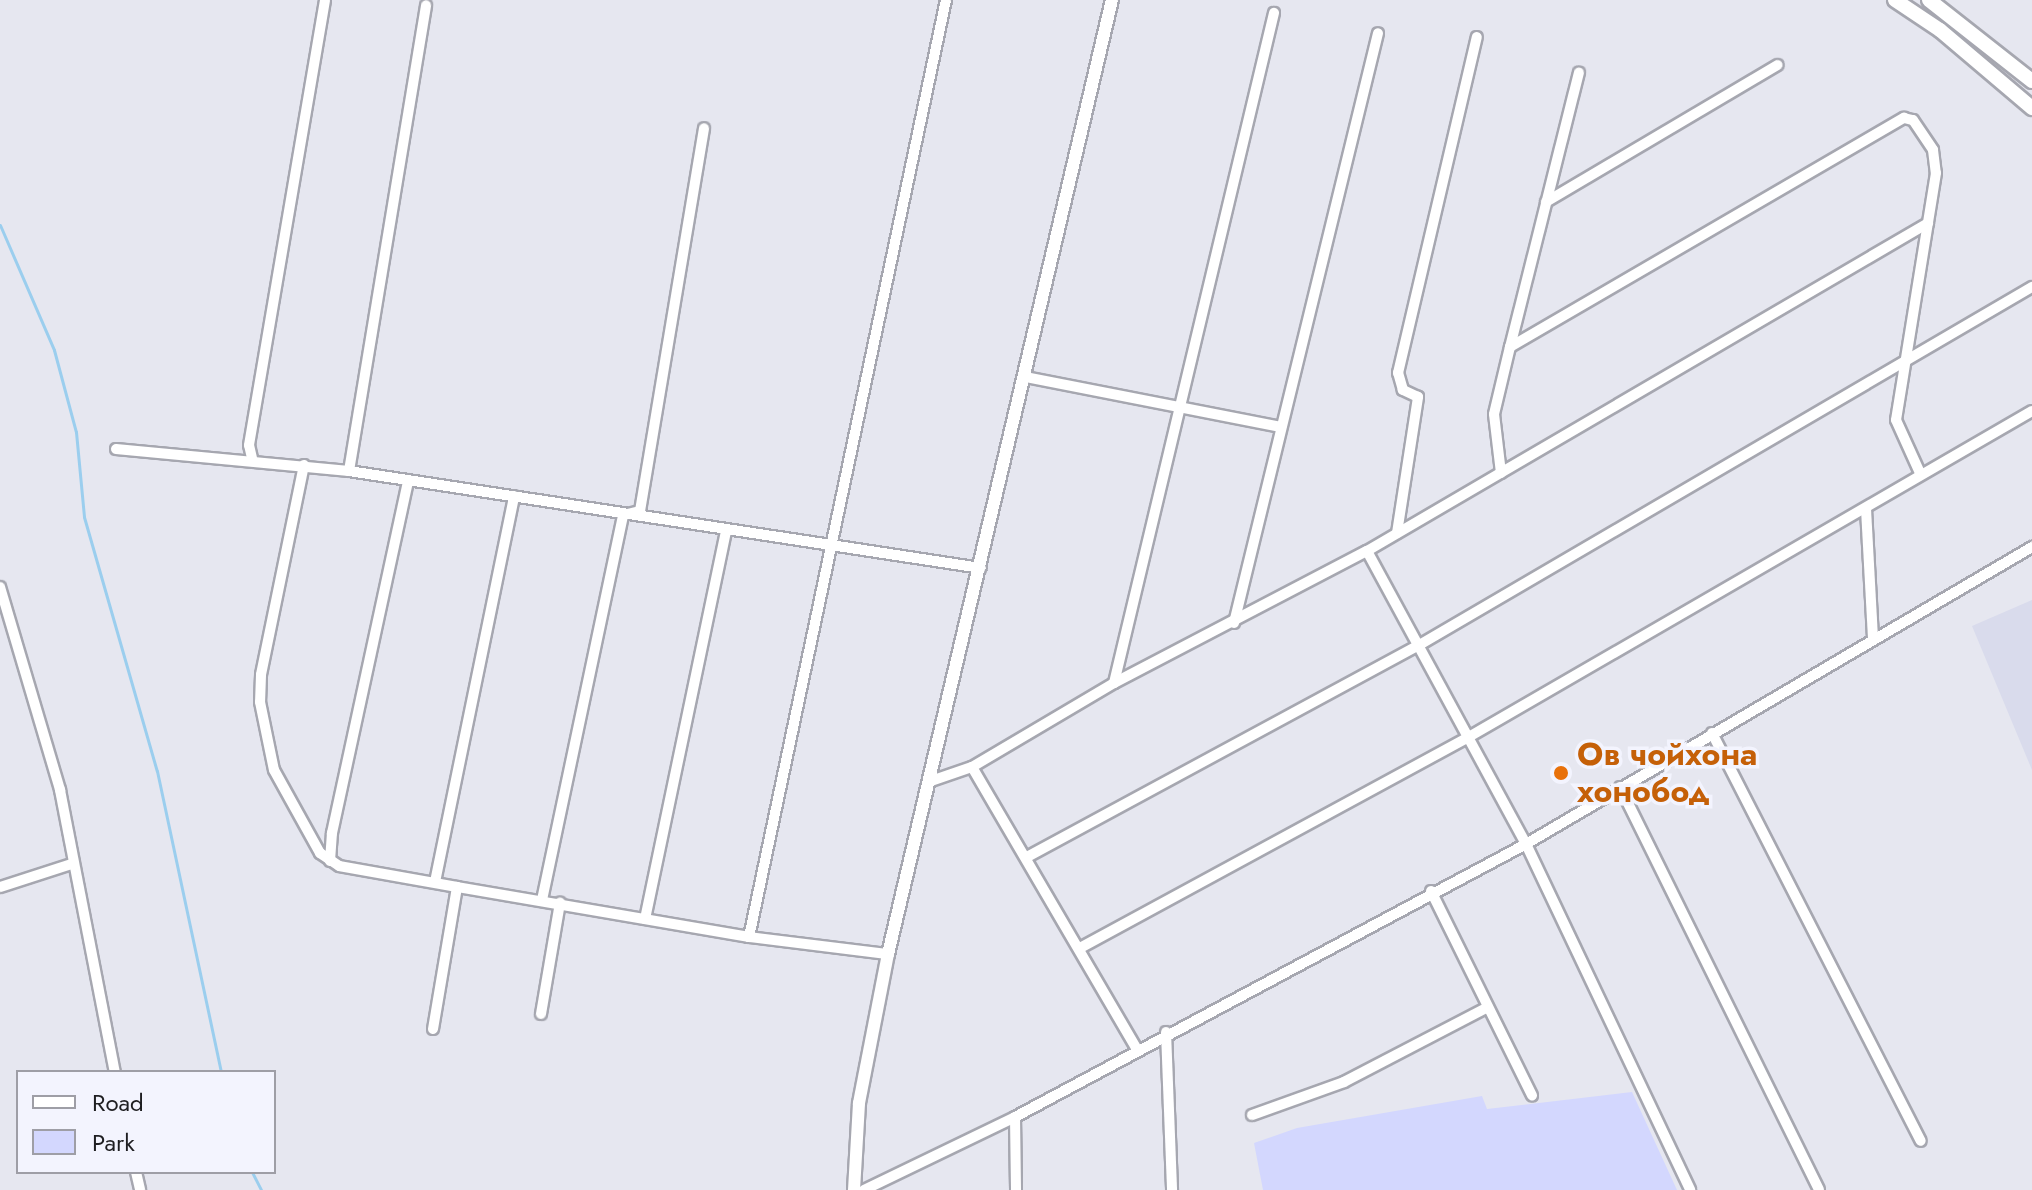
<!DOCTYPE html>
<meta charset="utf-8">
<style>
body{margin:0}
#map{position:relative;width:2032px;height:1190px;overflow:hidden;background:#e6e7f0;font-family:Jost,sans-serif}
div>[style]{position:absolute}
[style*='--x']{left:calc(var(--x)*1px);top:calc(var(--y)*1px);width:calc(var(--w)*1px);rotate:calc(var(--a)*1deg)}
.built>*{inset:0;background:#d9dbec}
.green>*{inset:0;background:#d3d7fe}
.stream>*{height:3px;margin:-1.5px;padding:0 1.5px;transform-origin:1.5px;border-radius:1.5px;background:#9bceee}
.roads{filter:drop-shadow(2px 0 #a6a7b0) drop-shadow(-2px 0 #a6a7b0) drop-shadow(0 2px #a6a7b0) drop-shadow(0 -2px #a6a7b0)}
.minor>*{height:10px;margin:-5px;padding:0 5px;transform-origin:5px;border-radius:5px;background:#fff}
.major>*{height:12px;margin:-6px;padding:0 6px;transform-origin:6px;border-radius:6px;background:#fff}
.highway>*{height:14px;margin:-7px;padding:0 7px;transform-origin:7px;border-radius:7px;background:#fff}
.dots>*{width:22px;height:22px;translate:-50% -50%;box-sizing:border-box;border:4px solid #f3f4fe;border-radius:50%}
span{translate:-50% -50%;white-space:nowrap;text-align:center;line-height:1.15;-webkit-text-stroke:7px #f3f4fe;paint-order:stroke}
.food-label{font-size:32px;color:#c56008;font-weight:700}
.left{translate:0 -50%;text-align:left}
.legend{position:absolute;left:16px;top:1070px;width:260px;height:104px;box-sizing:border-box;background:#f3f4fe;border:2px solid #9e9ea6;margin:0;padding:10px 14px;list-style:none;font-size:24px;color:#1e1e21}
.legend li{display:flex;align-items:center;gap:16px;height:40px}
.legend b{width:40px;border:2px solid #9e9ea6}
</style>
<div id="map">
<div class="built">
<i style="clip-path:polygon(2032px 600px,2032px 770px,1972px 626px)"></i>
</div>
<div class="green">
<i style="clip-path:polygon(1632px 1092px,1677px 1190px,1263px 1190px,1254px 1143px,1297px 1128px,1482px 1096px,1487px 1109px)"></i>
</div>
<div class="stream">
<i style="--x:0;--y:225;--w:136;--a:66.6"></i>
<i style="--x:54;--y:350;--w:85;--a:75"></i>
<i style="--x:76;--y:432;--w:85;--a:84.6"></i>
<i style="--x:84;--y:517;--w:264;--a:74"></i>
<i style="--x:157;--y:771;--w:308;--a:78"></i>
<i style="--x:252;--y:1172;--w:20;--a:63"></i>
</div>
<div class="roads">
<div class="minor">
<i style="--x:1546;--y:202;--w:269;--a:-30.6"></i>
<i style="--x:1510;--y:347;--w:283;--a:-75.9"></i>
<i style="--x:1026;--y:377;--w:260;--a:11.1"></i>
<i style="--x:116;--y:449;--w:234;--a:5.4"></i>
<i style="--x:349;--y:471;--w:639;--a:8.73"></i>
<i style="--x:252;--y:458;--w:13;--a:-103"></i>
<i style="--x:249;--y:445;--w:451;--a:-80.3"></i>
<i style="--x:304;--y:465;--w:214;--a:101.6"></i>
<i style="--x:261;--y:675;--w:27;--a:92"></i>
<i style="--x:260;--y:702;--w:69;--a:78.4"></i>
<i style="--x:274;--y:770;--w:95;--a:61"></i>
<i style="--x:320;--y:853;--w:23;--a:34"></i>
<i style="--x:339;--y:866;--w:120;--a:10.1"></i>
<i style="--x:457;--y:887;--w:296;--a:9.7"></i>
<i style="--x:749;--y:937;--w:140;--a:7"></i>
<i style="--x:349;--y:471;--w:472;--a:-80.6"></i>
<i style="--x:1501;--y:473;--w:59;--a:-96.8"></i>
<i style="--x:1494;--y:414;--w:69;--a:-76.6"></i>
<i style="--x:1510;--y:347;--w:456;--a:-30.2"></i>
<i style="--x:1904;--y:118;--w:9;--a:13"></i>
<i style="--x:1913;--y:120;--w:36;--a:56"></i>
<i style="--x:1933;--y:150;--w:23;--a:83"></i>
<i style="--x:1936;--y:173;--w:250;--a:99.2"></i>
<i style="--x:1896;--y:420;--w:58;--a:65.6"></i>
<i style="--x:1866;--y:509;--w:131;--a:86.9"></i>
<i style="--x:1397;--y:533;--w:138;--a:-81.2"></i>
<i style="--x:1418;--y:397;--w:17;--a:-155"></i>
<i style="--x:1403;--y:390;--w:18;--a:-106"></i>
<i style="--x:1398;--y:373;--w:345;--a:-76.8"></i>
<i style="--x:1367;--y:551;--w:333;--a:61.5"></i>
<i style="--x:1526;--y:844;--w:383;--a:64.6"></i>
<i style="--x:0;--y:587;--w:212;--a:73.5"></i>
<i style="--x:60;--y:790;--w:287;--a:79"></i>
<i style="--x:1234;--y:623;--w:607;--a:-76.28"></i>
<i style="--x:1114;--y:683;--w:689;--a:-76.57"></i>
<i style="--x:1712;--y:733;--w:458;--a:62.9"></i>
<i style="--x:972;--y:767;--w:165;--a:-30.6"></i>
<i style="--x:1114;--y:683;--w:285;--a:-27.6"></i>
<i style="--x:1367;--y:551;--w:650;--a:-30.31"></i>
<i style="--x:931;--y:781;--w:43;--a:-18.9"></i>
<i style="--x:972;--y:767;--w:325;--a:59.7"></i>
<i style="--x:1620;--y:787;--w:449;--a:63.7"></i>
<i style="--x:1027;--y:857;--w:448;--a:-28.4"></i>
<i style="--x:1421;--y:644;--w:708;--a:-30.3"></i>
<i style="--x:330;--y:861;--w:28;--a:-86"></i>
<i style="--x:332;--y:833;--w:361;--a:-77.8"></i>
<i style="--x:435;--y:882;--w:394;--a:-78.4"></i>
<i style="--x:0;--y:887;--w:75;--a:-17.9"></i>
<i style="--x:1431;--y:891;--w:228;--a:63.7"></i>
<i style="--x:542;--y:900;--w:393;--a:-78.1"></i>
<i style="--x:623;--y:515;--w:17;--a:-13"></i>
<i style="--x:640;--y:511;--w:388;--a:-80.5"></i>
<i style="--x:645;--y:919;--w:396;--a:-78.2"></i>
<i style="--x:749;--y:937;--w:957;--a:-78.13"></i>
<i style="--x:1080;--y:948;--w:440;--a:-28.5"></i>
<i style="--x:1467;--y:738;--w:653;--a:-30.06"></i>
<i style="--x:541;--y:1014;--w:113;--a:-80.3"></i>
<i style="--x:433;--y:1029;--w:144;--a:-80.4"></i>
<i style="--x:1166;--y:1032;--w:158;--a:87.8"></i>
<i style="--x:1252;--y:1115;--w:98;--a:-19.7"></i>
<i style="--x:1344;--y:1082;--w:162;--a:-27.5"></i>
<i style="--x:1015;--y:1117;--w:73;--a:89.2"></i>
<i style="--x:136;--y:1172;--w:18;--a:77"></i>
<i style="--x:864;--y:1190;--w:168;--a:-25.8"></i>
<i style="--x:1015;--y:1117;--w:579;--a:-28.11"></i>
<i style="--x:1526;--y:844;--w:587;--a:-30.41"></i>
</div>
<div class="major">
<i style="--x:854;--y:1190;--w:87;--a:-86.7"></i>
<i style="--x:859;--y:1103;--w:152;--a:-79"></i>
<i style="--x:888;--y:954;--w:980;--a:-76.79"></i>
</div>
<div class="highway">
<i style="--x:1895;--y:0;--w:54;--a:33.7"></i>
<i style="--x:1940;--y:30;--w:121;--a:40.3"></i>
<i style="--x:1929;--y:0;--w:131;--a:38.2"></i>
</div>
</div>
<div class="dots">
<i style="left:1561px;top:773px;background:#e8710a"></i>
</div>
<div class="food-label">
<span class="left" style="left:1577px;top:773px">Ов чойхона<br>хонобод</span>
</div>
<ul class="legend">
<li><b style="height:10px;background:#fff"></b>Road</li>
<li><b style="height:22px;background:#d3d7fe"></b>Park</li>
</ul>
</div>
